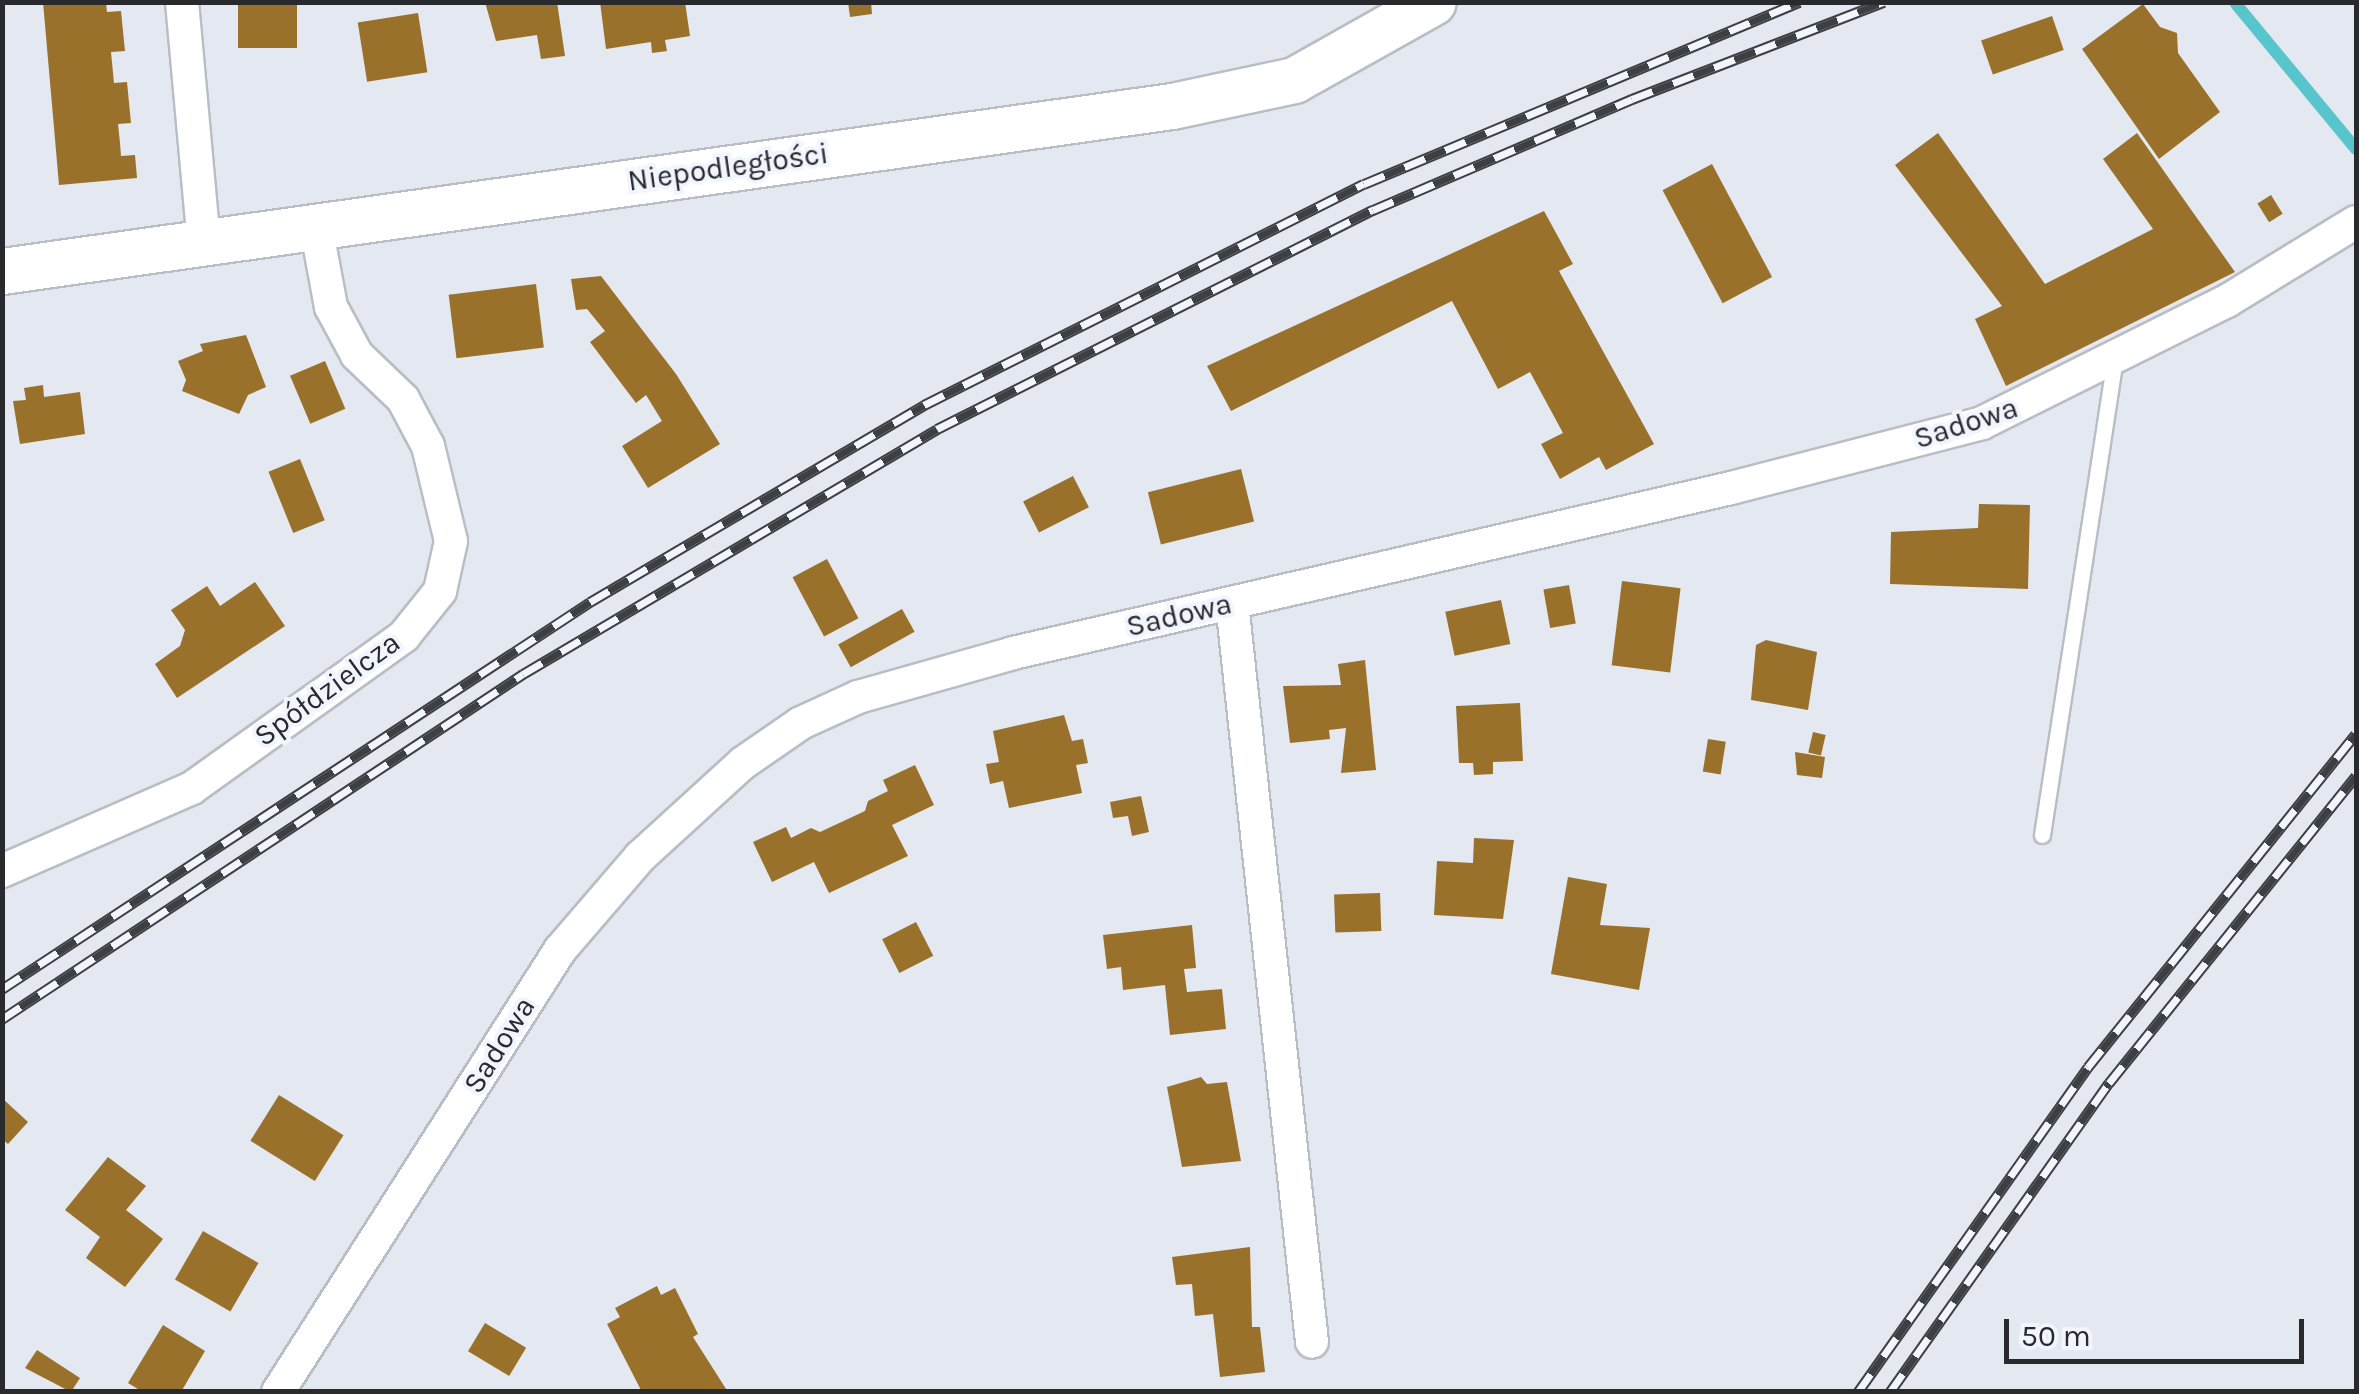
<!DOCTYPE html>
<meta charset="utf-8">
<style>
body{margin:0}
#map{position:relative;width:2359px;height:1394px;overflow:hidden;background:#e4e8f0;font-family:Karla,sans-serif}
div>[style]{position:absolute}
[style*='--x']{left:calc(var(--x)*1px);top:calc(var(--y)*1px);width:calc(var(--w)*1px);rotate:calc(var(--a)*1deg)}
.stream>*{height:12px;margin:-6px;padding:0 6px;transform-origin:6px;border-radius:6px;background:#57c5cb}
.building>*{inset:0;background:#99712a;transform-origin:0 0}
.roads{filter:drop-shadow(2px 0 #b9bdc5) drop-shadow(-2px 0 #b9bdc5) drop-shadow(0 2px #b9bdc5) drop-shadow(0 -2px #b9bdc5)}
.lane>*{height:15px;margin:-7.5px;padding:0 7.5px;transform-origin:7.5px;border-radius:7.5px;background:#fff}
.street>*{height:32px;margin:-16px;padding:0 16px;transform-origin:16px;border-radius:16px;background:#fff}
.secondary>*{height:45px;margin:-22.5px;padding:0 22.5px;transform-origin:22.5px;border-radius:22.5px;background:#fff}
.rail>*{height:11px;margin-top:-5.5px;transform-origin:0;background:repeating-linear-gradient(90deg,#f1f5fe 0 22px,#3d3f42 0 44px);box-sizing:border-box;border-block:2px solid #3d3f42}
span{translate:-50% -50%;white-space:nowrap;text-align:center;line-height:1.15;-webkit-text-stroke:8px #f1f5fe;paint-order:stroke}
.street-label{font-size:30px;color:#292a2d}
.frame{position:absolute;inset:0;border:5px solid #292a2d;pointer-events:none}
.scale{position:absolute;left:2004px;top:1319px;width:300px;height:45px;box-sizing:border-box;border:5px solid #292a2d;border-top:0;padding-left:12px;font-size:30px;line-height:35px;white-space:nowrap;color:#292a2d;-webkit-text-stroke:8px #f1f5fe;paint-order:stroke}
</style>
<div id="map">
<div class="stream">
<i style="--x:2236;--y:4;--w:188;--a:50.4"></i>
</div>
<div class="building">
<i style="clip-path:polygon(43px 2px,106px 2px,107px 12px,121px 11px,125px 51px,111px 52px,114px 83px,127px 82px,131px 123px,118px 124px,120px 143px,121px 156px,135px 155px,137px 178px,59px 185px)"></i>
<i style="left:238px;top:2px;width:59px;height:46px"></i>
<i style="clip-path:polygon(485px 2px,557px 2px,565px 56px,541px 59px,537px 35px,496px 41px)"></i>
<i style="clip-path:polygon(600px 2px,685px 2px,690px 36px,665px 40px,667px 51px,652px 53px,651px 42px,606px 49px)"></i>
<i style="clip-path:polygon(848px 2px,871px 2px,872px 14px,850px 17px)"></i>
<i style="clip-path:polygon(2143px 4px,2160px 27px,2177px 33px,2178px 53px,2220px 112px,2159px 159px,2082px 49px)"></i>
<i style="left:418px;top:13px;width:60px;height:61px;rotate:81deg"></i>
<i style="left:2052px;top:16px;width:36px;height:75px;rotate:71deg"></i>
<i style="clip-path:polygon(1938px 133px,2045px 284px,2153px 229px,2103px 159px,2137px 133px,2235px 272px,2006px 386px,1975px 319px,2002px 306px,1895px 165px)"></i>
<i style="left:1712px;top:164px;width:128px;height:56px;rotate:62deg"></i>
<i style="left:2271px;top:195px;width:22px;height:16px;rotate:58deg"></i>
<i style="clip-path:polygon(1544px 211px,1573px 264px,1559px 271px,1654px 444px,1606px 470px,1599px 457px,1560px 479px,1541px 444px,1563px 433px,1530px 372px,1498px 389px,1452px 301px,1231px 411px,1207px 366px)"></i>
<i style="clip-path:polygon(601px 276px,676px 374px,720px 444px,648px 488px,622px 446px,662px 421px,646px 395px,636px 403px,590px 342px,605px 331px,587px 309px,576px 310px,571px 279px)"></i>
<i style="left:536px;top:284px;width:64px;height:88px;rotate:83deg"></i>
<i style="clip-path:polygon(246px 335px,266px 387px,248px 395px,239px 414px,182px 391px,186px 380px,178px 361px,203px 351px,200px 344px)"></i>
<i style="left:325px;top:361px;width:52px;height:38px;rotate:67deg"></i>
<i style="clip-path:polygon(43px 385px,44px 397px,80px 392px,85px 434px,20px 444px,13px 401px,26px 400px,24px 388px)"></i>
<i style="left:300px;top:459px;width:66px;height:34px;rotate:68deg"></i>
<i style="left:1241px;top:469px;width:54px;height:96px;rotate:76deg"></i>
<i style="left:1073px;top:476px;width:35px;height:56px;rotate:63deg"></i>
<i style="clip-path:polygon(1979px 504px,2030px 505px,2028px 589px,1890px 584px,1891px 532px,1978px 528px)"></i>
<i style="left:827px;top:559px;width:67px;height:39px;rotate:62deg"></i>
<i style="left:1622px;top:581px;width:59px;height:85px;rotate:7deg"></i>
<i style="clip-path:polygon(255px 582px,285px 626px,177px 698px,155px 664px,180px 646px,185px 630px,171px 610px,207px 586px,220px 606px)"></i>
<i style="left:1569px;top:585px;width:39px;height:26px;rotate:80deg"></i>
<i style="left:1501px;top:600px;width:45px;height:57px;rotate:78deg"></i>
<i style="left:902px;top:609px;width:26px;height:73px;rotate:61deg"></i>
<i style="clip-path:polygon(1766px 640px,1817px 652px,1808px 710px,1751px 700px,1756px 645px)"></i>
<i style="clip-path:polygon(1365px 660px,1376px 770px,1341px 773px,1346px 728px,1329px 730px,1330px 739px,1290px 743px,1283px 686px,1341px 685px,1338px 664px)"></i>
<i style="clip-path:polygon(1520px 703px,1523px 761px,1493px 762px,1493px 774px,1474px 775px,1473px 763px,1459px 763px,1456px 706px)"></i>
<i style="clip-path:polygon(1064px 715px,1072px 741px,1083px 739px,1088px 763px,1076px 765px,1082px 793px,1009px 808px,1003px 781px,990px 784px,986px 764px,999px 762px,993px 731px)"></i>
<i style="left:1813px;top:732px;width:13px;height:21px;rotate:13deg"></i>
<i style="left:1708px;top:739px;width:18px;height:33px;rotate:9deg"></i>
<i style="clip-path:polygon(1795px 752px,1825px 757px,1822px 778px,1797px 775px)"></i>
<i style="clip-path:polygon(915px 765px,934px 805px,892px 825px,908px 856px,829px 893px,814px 862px,772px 882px,753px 842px,786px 827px,791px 838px,811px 828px,820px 832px,865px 811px,868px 801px,888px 791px,883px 780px)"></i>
<i style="clip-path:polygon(1141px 796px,1149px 832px,1132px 836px,1128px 816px,1113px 818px,1110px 802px)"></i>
<i style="clip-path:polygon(1474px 838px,1514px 840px,1503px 919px,1434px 915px,1437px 861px,1473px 863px)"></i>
<i style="clip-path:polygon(1568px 877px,1607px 884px,1600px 925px,1650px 928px,1639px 990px,1551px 974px)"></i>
<i style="left:1380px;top:893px;width:38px;height:46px;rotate:88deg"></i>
<i style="left:916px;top:922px;width:38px;height:38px;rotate:63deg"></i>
<i style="clip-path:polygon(1192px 925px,1196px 968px,1184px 969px,1187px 992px,1222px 989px,1226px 1029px,1170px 1035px,1165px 985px,1123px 990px,1121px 967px,1107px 969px,1103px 935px)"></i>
<i style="clip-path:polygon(1201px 1077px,1207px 1084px,1227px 1082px,1241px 1161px,1182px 1167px,1167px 1087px)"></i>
<i style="left:279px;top:1095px;width:76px;height:54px;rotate:32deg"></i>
<i style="clip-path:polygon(2px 1098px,28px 1122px,8px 1144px,2px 1139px)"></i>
<i style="clip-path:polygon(108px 1157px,146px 1186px,126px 1210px,163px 1239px,125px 1287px,86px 1258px,100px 1237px,65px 1210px)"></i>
<i style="left:203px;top:1231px;width:64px;height:56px;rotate:30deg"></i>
<i style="clip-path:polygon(1250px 1247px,1252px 1327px,1260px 1327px,1265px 1372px,1220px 1377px,1213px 1314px,1195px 1316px,1192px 1284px,1176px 1285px,1172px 1257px)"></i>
<i style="clip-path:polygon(657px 1286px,661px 1295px,675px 1288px,698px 1334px,693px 1337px,728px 1392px,642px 1392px,607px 1324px,620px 1317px,615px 1308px)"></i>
<i style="left:485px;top:1323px;width:48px;height:33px;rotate:31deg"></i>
<i style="clip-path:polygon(163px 1325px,205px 1351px,181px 1392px,143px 1392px,128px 1383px)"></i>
<i style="clip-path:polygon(37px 1350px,80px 1378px,71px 1392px,25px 1368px)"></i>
</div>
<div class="roads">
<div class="lane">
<i style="--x:2042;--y:835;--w:481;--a:-81.3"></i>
</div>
<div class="street">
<i style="--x:182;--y:2;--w:241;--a:84.8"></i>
<i style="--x:1232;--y:603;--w:743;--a:83.82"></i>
<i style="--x:2;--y:871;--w:207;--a:-23.6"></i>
<i style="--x:192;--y:788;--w:261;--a:-35.6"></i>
<i style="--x:404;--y:636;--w:58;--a:-51.3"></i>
<i style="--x:440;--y:591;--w:51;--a:-77.6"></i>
<i style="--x:451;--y:541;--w:98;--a:-103.6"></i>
<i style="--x:428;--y:446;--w:53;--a:-118"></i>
<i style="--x:403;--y:399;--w:64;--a:-136.3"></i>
<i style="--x:357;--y:355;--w:55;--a:-118.4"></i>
<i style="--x:331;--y:307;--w:82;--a:-100.5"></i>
<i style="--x:278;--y:1392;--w:524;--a:-57.46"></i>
<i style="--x:560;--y:950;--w:123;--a:-49.3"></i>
<i style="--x:640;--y:857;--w:139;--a:-42.4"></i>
<i style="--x:743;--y:763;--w:70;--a:-34.6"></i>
<i style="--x:801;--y:723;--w:63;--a:-24.5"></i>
<i style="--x:858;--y:697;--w:161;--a:-15.8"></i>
<i style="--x:1013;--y:653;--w:737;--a:-12.94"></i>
<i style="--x:1731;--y:488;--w:259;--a:-14.5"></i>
<i style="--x:1982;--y:423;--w:274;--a:-26.5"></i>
<i style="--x:2227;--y:301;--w:151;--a:-31.5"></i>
</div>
<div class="secondary">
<i style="--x:2;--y:271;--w:1182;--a:-8.03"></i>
<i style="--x:1172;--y:106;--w:125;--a:-12"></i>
<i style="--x:1294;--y:80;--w:159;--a:-29.3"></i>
</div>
</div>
<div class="rail">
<i style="--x:2;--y:989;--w:704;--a:-33.35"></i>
<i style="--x:590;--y:602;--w:388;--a:-30.5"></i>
<i style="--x:924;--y:405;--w:492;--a:-26.7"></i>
<i style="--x:1364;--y:184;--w:472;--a:-22.7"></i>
<i style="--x:2;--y:1019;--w:625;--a:-33.51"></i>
<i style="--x:523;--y:674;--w:481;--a:-30.6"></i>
<i style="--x:937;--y:429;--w:488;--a:-26.7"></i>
<i style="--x:1373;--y:210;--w:282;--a:-23.2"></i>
<i style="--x:1632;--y:99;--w:270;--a:-21.1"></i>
<i style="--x:1858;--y:1392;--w:398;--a:-54.7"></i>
<i style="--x:2088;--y:1067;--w:427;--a:-51.2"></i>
<i style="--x:1890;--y:1392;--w:379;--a:-54.7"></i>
<i style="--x:2109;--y:1083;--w:394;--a:-51.2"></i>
</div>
<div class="street-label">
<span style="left:728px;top:167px;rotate:-8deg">Niepodległości</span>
<span style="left:1966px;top:423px;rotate:-18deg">Sadowa</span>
<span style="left:1179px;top:615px;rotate:-13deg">Sadowa</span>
<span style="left:327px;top:689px;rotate:-36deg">Spółdzielcza</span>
<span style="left:499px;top:1045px;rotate:-58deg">Sadowa</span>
</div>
<div class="frame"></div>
<div class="scale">50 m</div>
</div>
